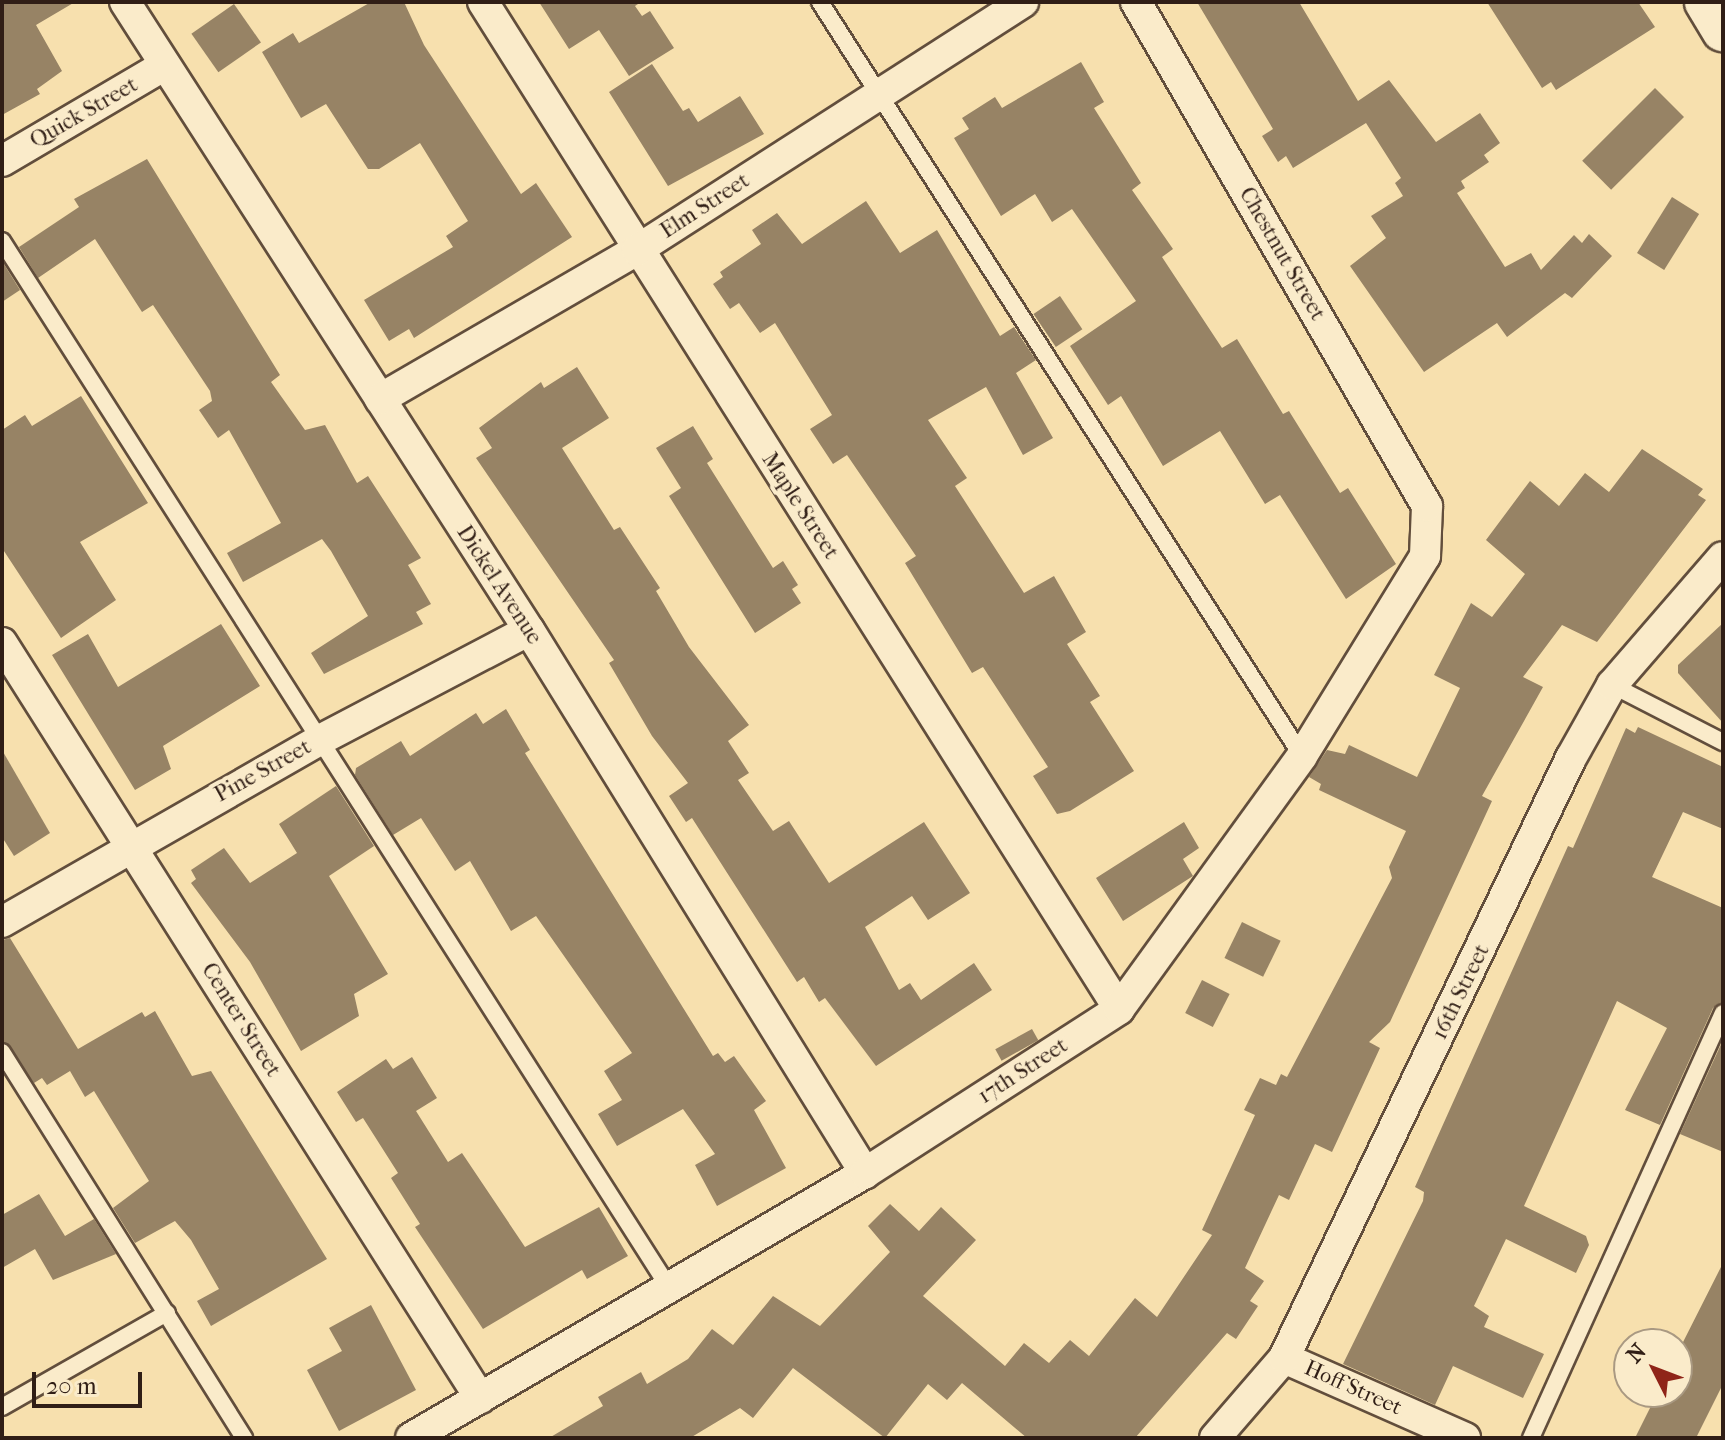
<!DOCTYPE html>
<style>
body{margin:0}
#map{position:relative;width:1725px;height:1440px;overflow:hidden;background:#f7e0ae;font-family:"IM FELL French Canon",serif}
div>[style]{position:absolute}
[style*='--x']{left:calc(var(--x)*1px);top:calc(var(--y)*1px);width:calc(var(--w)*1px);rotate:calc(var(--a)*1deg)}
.building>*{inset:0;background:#978365;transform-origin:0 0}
.roads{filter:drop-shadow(2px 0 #624e3c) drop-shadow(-2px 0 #624e3c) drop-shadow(0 2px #624e3c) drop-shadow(0 -2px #624e3c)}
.lane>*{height:16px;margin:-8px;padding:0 8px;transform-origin:8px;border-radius:8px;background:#faebca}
.street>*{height:30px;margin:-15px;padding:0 15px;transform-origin:15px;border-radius:15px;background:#faebca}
.secondary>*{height:42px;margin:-21px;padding:0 21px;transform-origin:21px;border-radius:21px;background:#faebca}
span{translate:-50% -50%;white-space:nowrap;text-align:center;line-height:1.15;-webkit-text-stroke:8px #faebca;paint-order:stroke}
.street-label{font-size:22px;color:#301e16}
.frame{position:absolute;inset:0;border:4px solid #301e16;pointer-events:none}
.north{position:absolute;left:1613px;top:1328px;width:80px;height:80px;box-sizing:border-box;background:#faebca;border:2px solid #a99982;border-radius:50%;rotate:312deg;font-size:22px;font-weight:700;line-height:32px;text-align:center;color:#301e16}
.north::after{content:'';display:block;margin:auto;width:28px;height:36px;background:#8f2418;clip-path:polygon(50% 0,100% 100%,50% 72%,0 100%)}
.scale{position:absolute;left:32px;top:1372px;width:110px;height:36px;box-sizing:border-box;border:4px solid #301e16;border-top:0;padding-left:10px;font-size:24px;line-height:28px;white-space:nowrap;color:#301e16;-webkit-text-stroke:6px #faebca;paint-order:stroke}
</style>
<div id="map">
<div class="building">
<i style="clip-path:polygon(2px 2px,75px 2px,36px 25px,62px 71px,37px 89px,40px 94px,2px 115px)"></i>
<i style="clip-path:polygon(371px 2px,404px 2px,424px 45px,521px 194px,536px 183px,572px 237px,414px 338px,409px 329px,389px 341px,364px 300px,453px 247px,446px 236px,468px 221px,420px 143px,379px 169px,368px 169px,326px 104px,301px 118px,262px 52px,293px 33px,299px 43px)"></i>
<i style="clip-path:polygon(539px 2px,641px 2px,635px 6px,642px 16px,650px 11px,674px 48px,629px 76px,599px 30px,569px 49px)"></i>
<i style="clip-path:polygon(1197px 2px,1299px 2px,1358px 101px,1389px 80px,1436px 142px,1480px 113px,1500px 143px,1484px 155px,1489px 162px,1461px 181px,1465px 188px,1457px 193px,1505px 267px,1531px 253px,1541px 270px,1574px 235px,1582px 243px,1589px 234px,1612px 256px,1572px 298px,1565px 293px,1507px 337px,1497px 323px,1424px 372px,1350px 266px,1386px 238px,1371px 216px,1403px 196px,1395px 183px,1401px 178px,1366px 123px,1293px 168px,1286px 156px,1278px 162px,1262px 136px,1273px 129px)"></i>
<i style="clip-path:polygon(1487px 2px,1638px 2px,1655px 27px,1556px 90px,1551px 82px,1542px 88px)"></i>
<i style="left:234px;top:4px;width:47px;height:52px;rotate:55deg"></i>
<i style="clip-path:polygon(1081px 62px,1104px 102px,1094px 108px,1141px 183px,1132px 190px,1173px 249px,1162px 257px,1222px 348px,1237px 339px,1283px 414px,1289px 411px,1340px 493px,1348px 488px,1396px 564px,1346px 599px,1280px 495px,1265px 504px,1220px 431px,1163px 466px,1121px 396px,1108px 405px,1070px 346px,1136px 301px,1072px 209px,1052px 222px,1035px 194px,1001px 216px,954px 138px,969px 129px,962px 118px,995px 97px,1002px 108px)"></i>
<i style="clip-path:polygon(652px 64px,683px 111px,689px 108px,698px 122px,740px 96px,764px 134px,668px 186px,609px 92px)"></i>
<i style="left:1655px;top:88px;width:41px;height:103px;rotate:45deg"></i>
<i style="clip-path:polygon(147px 159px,280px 375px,271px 382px,305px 430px,325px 425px,357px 483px,368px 476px,421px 558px,408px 565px,431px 604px,416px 612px,423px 624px,324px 674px,311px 653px,368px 616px,331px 551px,322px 539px,243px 582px,227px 553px,281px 523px,229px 430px,218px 438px,199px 410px,212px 401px,210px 391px,153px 305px,142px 312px,95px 239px,38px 278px,19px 247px,79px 207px,74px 199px)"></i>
<i style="left:1672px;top:197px;width:32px;height:66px;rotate:32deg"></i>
<i style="clip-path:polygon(866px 201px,900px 253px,937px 230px,1000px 336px,1014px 327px,1036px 360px,1016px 373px,1053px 438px,1023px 455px,986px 387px,928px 420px,967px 478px,955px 486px,1024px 593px,1054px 576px,1086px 632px,1067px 644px,1100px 696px,1090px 702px,1134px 771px,1070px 811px,1057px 814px,1033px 776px,1048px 767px,983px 667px,972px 673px,905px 563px,916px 556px,847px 455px,833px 464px,810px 429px,832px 415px,775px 323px,760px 333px,739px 303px,730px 309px,713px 284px,723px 277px,720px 272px,761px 244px,752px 230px,777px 213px,802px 244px)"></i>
<i style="clip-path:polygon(2px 261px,20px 290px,2px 302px)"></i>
<i style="left:1060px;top:296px;width:40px;height:32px;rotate:56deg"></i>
<i style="clip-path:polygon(577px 367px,609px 418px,562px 448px,614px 530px,620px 527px,660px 588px,656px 591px,689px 647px,749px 725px,728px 741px,749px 773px,738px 780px,773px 831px,789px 821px,829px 883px,924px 822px,970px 893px,928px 920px,912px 896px,865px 927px,899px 990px,910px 983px,921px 1000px,974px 963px,992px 990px,876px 1066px,825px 998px,819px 1002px,804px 977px,797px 982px,692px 818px,686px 822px,669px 796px,688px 783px,652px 736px,609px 663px,614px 660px,476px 458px,492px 448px,479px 428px,541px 382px,544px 388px)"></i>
<i style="clip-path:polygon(81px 396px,148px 503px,80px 542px,116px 600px,61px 638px,2px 548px,2px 430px,25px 415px,32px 426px)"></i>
<i style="clip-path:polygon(693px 426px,713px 459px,707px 463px,773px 568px,783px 561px,798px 585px,792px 589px,801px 603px,755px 633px,669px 496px,681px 488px,656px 448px)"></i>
<i style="clip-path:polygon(1642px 449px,1703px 489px,1698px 495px,1706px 500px,1597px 642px,1562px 625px,1523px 677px,1543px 687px,1482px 796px,1492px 801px,1390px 1022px,1369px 1042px,1380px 1048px,1332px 1152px,1315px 1144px,1289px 1200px,1279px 1195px,1245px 1268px,1264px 1281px,1250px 1301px,1258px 1306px,1236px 1339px,1227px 1333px,1135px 1438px,1027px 1438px,962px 1383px,947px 1400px,928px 1384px,885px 1438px,793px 1368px,753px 1418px,740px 1408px,690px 1438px,549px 1438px,603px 1406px,598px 1397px,641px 1372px,647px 1384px,688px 1359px,712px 1329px,733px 1345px,773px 1296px,820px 1326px,890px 1252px,868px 1226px,890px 1204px,919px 1231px,941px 1207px,976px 1240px,923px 1296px,1005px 1366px,1024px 1343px,1049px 1363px,1070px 1340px,1089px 1356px,1135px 1298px,1157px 1317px,1212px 1235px,1202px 1230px,1255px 1115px,1244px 1110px,1260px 1078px,1276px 1085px,1281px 1074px,1287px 1077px,1392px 878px,1389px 867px,1406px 831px,1319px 790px,1321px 784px,1309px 777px,1327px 750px,1345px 754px,1349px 745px,1417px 777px,1460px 688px,1434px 675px,1471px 603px,1492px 617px,1525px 574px,1486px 540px,1530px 481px,1559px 506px,1585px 473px,1609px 492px)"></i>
<i style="clip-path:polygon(1723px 623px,1723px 723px,1678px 673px,1678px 665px)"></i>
<i style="clip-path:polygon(221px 624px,260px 686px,163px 746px,171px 769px,135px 790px,52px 655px,88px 634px,118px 687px)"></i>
<i style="clip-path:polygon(506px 709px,530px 750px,525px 753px,713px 1056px,718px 1053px,725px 1062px,734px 1056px,766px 1101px,754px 1110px,786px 1168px,717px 1206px,695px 1165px,715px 1154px,683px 1109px,617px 1146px,598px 1114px,622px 1100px,604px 1071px,632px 1053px,536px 916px,511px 931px,470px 861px,455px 871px,421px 818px,393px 835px,355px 775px,356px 768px,401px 741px,410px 756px,476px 713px,483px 724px)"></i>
<i style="clip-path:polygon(1638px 727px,1723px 767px,1723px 829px,1683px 812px,1652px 877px,1723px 908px,1723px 1002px,1713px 1008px,1660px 1125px,1625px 1110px,1667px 1028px,1617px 1001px,1524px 1206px,1586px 1236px,1589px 1245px,1576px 1273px,1506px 1239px,1474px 1306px,1489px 1316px,1484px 1327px,1544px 1354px,1523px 1398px,1453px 1366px,1435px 1405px,1343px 1364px,1423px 1201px,1424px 1192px,1415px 1187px,1568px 846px,1573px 848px,1626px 728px,1635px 733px)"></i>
<i style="clip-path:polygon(2px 750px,50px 833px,14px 856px,2px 837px)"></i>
<i style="clip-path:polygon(336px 786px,374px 846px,329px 876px,388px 974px,354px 994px,359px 1016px,301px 1051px,250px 962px,191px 883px,196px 879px,191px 870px,224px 848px,250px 883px,297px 853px,279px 824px)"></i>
<i style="clip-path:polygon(1184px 822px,1199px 848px,1183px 859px,1193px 876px,1123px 921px,1096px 878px)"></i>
<i style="left:1242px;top:922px;width:43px;height:40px;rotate:26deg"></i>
<i style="clip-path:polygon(10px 938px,78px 1049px,142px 1012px,145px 1017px,155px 1011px,192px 1076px,211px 1071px,327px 1259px,211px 1326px,197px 1301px,219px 1289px,191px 1240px,175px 1221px,135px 1243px,113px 1208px,149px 1181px,94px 1091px,85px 1097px,70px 1071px,47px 1085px,42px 1078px,34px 1083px,2px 1041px,2px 940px)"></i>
<i style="left:1202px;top:980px;width:31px;height:37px;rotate:27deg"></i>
<i style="left:1032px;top:1029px;width:13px;height:42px;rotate:61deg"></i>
<i style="clip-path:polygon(1723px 1040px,1723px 1152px,1680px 1134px)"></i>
<i style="clip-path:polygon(412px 1057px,437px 1098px,416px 1111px,448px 1162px,462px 1153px,525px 1247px,599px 1207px,628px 1256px,587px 1279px,582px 1270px,483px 1329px,415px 1227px,420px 1224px,391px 1178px,398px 1173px,363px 1118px,356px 1122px,337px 1092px,386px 1059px,393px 1069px)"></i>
<i style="clip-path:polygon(39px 1194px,65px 1236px,94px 1219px,116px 1254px,53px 1280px,35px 1249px,2px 1268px,2px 1215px)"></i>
<i style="clip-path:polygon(1723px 1263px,1723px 1384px,1696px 1438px,1635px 1438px,1658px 1392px,1677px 1392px,1677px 1354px)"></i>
<i style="clip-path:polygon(371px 1305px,416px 1390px,339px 1431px,307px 1370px,342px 1351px,329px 1328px)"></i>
</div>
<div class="roads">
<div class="lane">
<i style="--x:820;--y:2;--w:895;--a:57.41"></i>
<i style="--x:2;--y:241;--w:1239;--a:57.49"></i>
<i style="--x:1612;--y:685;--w:125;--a:27.2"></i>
<i style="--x:2;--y:1052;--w:456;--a:57.9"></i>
<i style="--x:2;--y:1407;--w:190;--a:-29.7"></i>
<i style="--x:1531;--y:1438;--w:466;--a:-65.7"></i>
</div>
<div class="street">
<i style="--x:125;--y:2;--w:747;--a:57.25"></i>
<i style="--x:529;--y:630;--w:639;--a:58.25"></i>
<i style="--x:483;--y:2;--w:1191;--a:57.72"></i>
<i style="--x:2;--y:161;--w:189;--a:-30.5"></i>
<i style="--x:380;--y:399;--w:297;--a:-30.1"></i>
<i style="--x:637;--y:250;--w:459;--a:-32.7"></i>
<i style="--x:2;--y:643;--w:894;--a:57.66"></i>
<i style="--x:2;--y:922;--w:364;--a:-29.8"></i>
<i style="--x:318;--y:741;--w:238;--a:-27.7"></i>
<i style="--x:1284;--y:1358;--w:198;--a:23.8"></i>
<i style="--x:411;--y:1438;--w:526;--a:-30.27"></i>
<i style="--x:865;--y:1173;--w:302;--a:-32.8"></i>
<i style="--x:1119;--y:1009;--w:312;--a:-54.1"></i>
<i style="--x:1302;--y:756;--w:235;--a:-58.4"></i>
<i style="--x:1425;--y:556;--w:50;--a:-87.7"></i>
<i style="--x:1427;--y:506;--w:582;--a:-120"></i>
<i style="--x:1215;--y:1438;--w:106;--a:-49.2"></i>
<i style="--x:1284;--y:1358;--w:665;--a:-64.44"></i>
<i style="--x:1571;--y:758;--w:84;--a:-60.7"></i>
<i style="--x:1612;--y:685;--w:169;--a:-49.1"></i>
</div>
<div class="secondary">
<i style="--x:1706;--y:2;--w:33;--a:59"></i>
</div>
</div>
<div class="street-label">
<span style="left:84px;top:113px;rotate:-30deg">Quick Street</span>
<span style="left:705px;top:206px;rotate:-33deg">Elm Street</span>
<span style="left:1282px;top:254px;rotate:60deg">Chestnut Street</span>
<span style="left:800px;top:506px;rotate:57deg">Maple Street</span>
<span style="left:499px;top:585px;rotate:57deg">Dickel Avenue</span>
<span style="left:263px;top:771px;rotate:-29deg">Pine Street</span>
<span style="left:1461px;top:992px;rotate:-64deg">16th Street</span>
<span style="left:241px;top:1020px;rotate:58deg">Center Street</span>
<span style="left:1023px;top:1071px;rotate:-33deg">17th Street</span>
<span style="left:1353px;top:1388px;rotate:24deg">Hoff Street</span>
</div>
<div class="frame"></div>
<div class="north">N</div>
<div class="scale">20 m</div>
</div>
